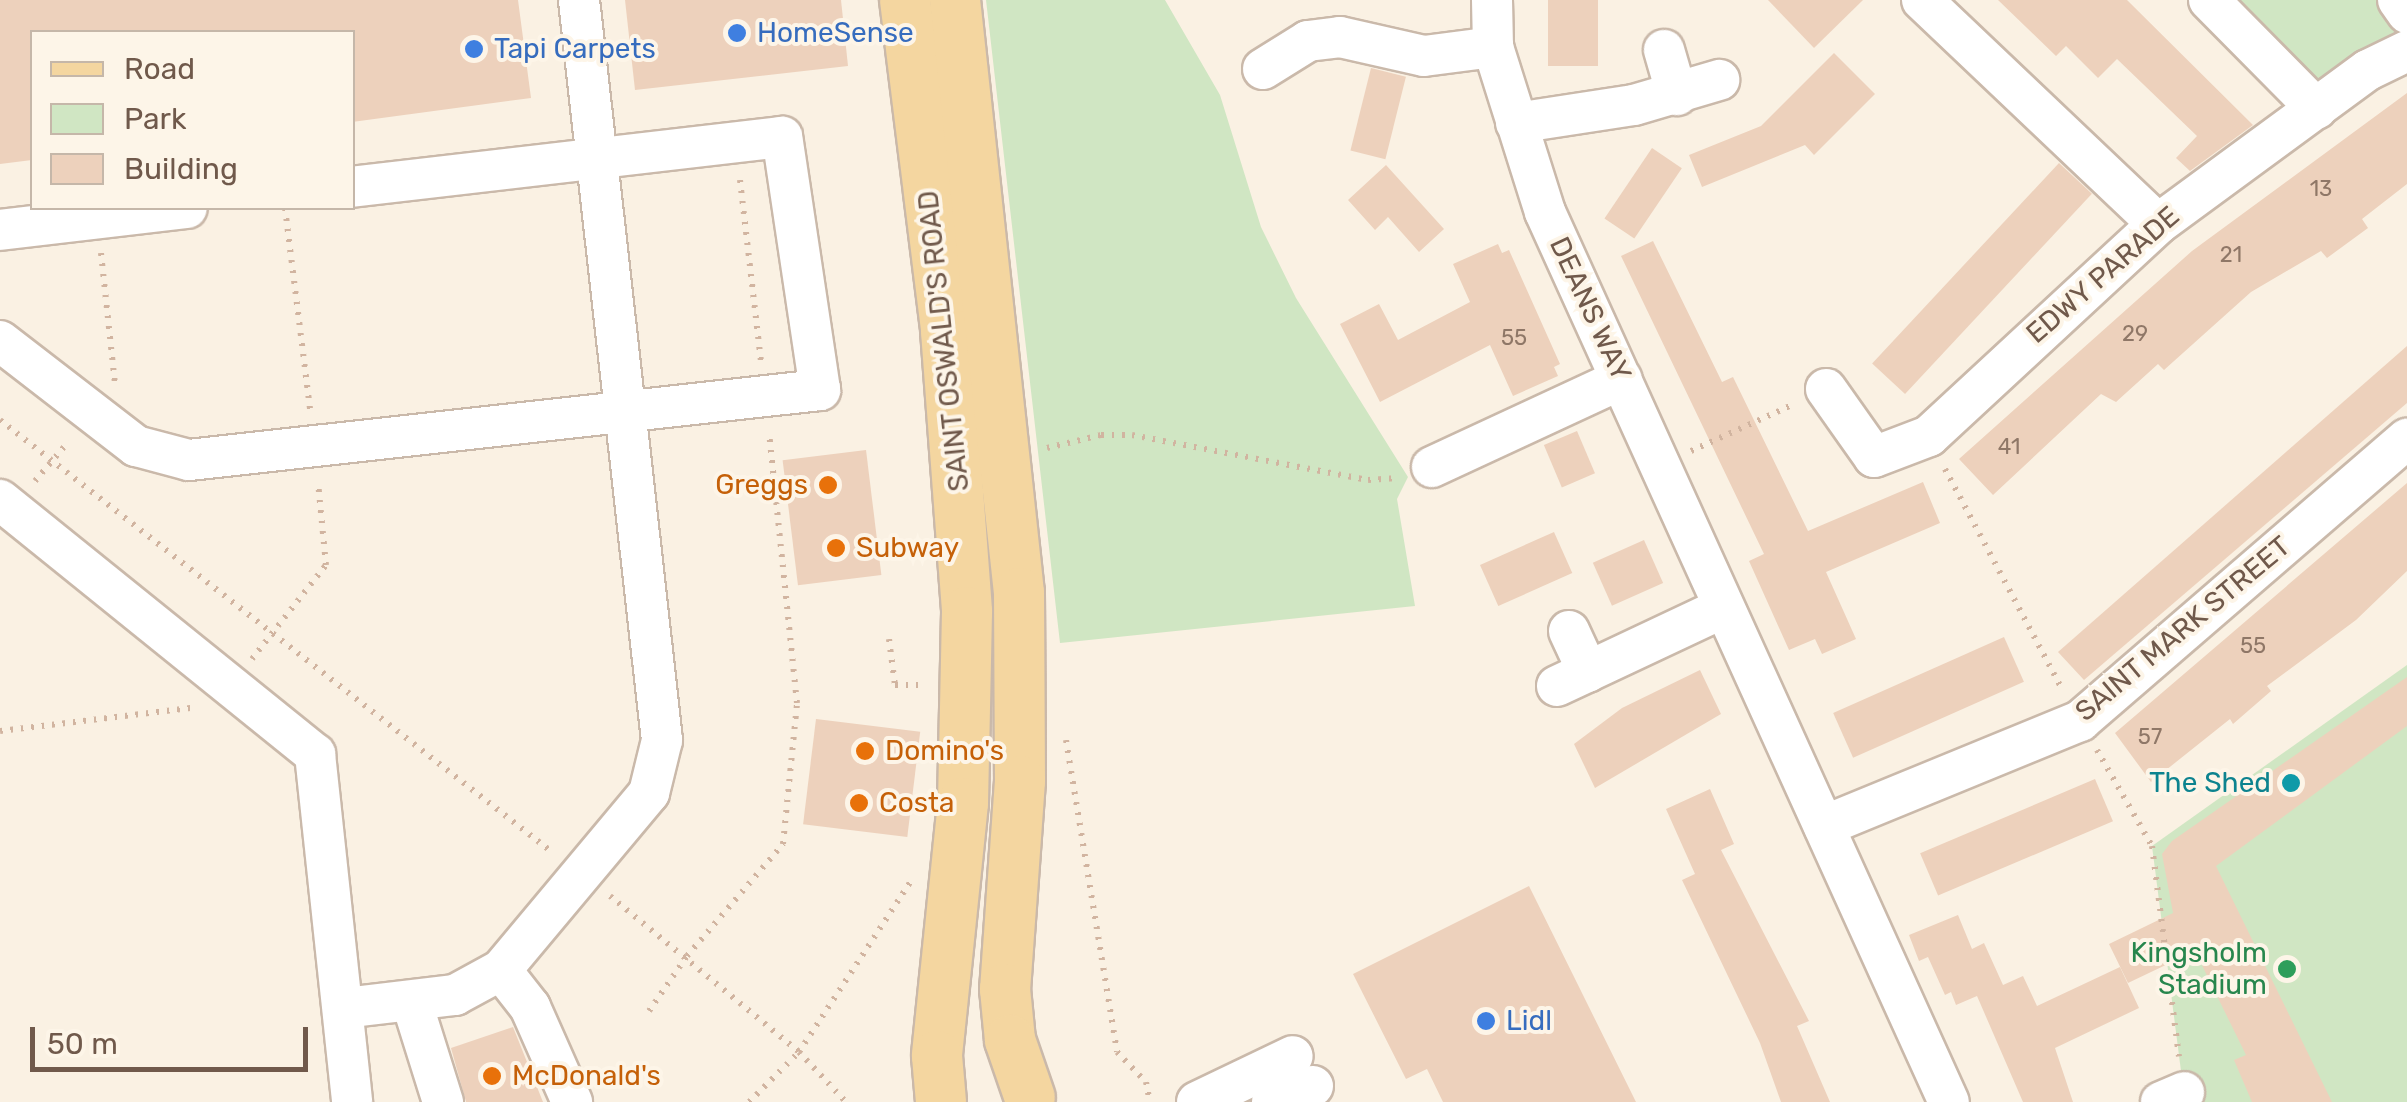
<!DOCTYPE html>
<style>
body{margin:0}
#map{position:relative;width:2407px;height:1102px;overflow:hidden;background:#faf1e3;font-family:Rubik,sans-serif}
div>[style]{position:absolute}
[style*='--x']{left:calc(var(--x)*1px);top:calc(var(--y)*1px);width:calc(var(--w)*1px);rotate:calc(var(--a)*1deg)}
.green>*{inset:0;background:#d0e6c3}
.building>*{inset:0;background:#edd1bc;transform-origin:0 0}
.path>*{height:6px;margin-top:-3px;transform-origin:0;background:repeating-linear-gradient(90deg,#d1b4a0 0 2.5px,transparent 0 10.5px)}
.roads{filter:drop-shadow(2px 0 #cab9aa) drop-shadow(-2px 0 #cab9aa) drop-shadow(0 2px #cab9aa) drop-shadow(0 -2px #cab9aa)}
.minor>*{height:40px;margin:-20px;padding:0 20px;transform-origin:20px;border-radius:20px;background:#fff}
.major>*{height:50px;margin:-25px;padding:0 25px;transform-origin:25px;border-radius:25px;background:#f4d6a0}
.dots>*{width:28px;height:28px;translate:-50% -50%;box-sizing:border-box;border:5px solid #fdf5e8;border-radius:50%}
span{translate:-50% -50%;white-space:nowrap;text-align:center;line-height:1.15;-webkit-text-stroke:8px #fdf5e8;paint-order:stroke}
.number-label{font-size:22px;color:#8f7767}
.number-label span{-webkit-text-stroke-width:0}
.shop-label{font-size:28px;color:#366cbe}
.left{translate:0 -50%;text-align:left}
.street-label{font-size:28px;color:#70594b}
.food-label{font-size:28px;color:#c56008}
.right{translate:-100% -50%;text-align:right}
.culture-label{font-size:28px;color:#0d838f}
.leisure-label{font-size:28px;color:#27864d}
.legend{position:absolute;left:30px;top:30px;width:325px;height:180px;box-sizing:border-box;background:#fdf5e8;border:2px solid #c5b7a9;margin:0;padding:12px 18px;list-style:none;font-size:30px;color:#70594b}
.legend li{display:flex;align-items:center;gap:20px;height:50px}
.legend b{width:50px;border:2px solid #c5b7a9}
.scale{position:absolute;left:30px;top:1027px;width:278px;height:45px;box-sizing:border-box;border:5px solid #70594b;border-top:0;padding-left:12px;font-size:30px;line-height:35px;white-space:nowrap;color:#70594b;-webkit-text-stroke:8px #fdf5e8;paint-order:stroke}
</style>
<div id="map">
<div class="green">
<i style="clip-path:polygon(986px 0,1165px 0,1220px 95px,1261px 227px,1296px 298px,1408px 477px,1397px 499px,1415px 606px,1060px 643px)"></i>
<i style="clip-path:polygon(2209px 0,2398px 0,2407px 51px,2317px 109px)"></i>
<i style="clip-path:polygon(2407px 665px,2407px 1102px,2185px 1102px,2152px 846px)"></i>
</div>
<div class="building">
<i style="clip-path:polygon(0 0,518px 0,531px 98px,352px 122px,352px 32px,32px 32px,32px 160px,0 164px)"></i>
<i style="clip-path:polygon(625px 0,841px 0,848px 66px,635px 90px)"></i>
<i style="left:1548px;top:0;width:50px;height:66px"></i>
<i style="clip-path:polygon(1768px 0,1863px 0,1814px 48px)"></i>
<i style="clip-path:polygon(1998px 0,2127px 0,2253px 125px,2190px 171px,2176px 158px,2197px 136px,2117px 59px,2098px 78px,2066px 46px,2056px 56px)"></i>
<i style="clip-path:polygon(1834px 53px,1875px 94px,1814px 155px,1805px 145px,1702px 187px,1689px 155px,1761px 126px)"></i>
<i style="left:1371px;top:68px;width:36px;height:85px;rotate:14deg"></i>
<i style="clip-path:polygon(2407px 93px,2407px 184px,2362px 219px,2368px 228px,2327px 258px,2321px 251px,2251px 292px,2164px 370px,2158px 364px,2116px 402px,2101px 394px,1993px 495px,1959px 459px,2192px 251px)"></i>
<i style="left:1652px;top:148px;width:36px;height:85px;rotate:34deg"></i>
<i style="left:2059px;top:163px;width:45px;height:274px;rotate:43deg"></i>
<i style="clip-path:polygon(1386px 165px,1444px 229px,1419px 252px,1388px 217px,1375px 230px,1348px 200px)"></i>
<i style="clip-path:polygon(1653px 241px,1722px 382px,1733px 377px,1808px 531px,1923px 482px,1940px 523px,1826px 572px,1856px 639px,1822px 654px,1815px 639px,1789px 650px,1749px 561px,1764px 554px,1621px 256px)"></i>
<i style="clip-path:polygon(1498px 244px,1502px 253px,1509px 250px,1560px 364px,1554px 367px,1558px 376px,1513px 396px,1490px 345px,1380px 402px,1340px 324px,1379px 304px,1398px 340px,1470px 302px,1453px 264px)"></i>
<i style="clip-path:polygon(2407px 346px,2407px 403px,2084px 680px,2058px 652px)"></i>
<i style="left:1577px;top:431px;width:46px;height:36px;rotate:67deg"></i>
<i style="left:866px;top:450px;width:126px;height:84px;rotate:83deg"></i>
<i style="clip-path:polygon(2407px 483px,2407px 571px,2356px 620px,2267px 686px,2271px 691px,2233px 724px,2230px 719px,2151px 782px,2115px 733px)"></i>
<i style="left:1554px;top:532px;width:45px;height:81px;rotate:66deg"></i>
<i style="left:1644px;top:540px;width:47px;height:56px;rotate:66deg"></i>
<i style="left:2004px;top:637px;width:49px;height:187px;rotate:66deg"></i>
<i style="clip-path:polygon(1700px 670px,1721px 714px,1595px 788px,1574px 744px,1622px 708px)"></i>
<i style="clip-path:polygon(2407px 677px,2407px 726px,2216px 866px,2332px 1102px,2252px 1102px,2234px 1060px,2246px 1055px,2195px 951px,2128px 983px,2109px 944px,2173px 913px,2162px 854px,2172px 841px)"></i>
<i style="left:816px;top:719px;width:105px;height:106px;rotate:7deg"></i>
<i style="left:2095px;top:779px;width:46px;height:190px;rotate:67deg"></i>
<i style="clip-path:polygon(1710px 789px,1734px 844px,1721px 850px,1809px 1021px,1797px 1026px,1830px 1102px,1781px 1102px,1760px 1043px,1682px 880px,1695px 874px,1666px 809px)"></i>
<i style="clip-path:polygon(1529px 886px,1636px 1102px,1443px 1102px,1427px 1069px,1406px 1079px,1353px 974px)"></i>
<i style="clip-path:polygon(1958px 915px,1972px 949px,1984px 943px,2003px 985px,2023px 976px,2037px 1006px,2120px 967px,2139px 1008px,2055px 1048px,2073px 1102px,2023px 1102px,1977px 996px,1956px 1005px,1951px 992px,1945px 995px,1928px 957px,1919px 961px,1909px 935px)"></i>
<i style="clip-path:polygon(513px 1027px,543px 1102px,466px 1102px,451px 1048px)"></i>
</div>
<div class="path">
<i style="--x:740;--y:180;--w:183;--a:83.4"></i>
<i style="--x:285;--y:208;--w:204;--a:82.9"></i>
<i style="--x:101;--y:253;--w:133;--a:83.9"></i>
<i style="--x:0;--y:420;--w:701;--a:38.05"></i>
<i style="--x:1047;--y:448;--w:56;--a:-13.5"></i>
<i style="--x:1101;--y:435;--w:31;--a:0"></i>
<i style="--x:1132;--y:435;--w:240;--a:10.8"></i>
<i style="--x:1368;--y:480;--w:30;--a:-4"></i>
<i style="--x:1691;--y:451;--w:113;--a:-24.5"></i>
<i style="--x:1945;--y:469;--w:247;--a:62"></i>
<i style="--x:35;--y:481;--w:52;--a:-49.6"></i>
<i style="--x:889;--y:639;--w:46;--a:82.6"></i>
<i style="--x:895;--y:685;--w:28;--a:0"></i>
<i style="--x:252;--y:659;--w:120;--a:-51.8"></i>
<i style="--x:326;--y:565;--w:83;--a:-95.5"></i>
<i style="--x:0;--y:731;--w:198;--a:-6.9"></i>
<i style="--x:1066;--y:740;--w:316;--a:80.7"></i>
<i style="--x:1117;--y:1052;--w:42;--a:46"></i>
<i style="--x:1146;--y:1082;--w:20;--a:79"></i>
<i style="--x:2097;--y:750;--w:111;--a:60.2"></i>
<i style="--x:2152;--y:846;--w:212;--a:82.7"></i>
<i style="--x:610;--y:896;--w:245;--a:39.5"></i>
<i style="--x:799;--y:1052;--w:69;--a:46.8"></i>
<i style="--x:649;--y:1011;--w:67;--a:-55.4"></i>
<i style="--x:687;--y:956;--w:148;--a:-49.4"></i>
<i style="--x:783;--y:844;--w:142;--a:-84.3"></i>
<i style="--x:797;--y:703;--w:270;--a:-95.9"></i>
<i style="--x:749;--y:1102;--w:71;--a:-45"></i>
<i style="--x:799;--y:1052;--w:207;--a:-56.8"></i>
</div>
<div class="roads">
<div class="minor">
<i style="--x:1492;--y:0;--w:47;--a:88.8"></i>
<i style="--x:1493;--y:47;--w:173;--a:72.5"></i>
<i style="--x:1545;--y:212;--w:977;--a:65.59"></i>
<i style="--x:1922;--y:0;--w:325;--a:43.5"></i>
<i style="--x:2209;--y:0;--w:153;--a:45.3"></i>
<i style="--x:2398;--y:0;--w:16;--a:55"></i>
<i style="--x:1664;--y:50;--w:47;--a:73.9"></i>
<i style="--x:1263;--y:69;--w:53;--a:-31.9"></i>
<i style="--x:1308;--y:41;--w:32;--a:-7"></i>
<i style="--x:1340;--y:37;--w:86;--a:12.7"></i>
<i style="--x:1424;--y:56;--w:70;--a:-7.4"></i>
<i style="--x:1516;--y:123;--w:119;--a:-8.7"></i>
<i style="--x:1634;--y:105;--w:89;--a:-16.4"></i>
<i style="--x:0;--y:230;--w:188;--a:-6.7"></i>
<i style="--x:0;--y:341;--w:172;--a:37.7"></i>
<i style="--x:136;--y:446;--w:55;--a:14.8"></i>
<i style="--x:189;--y:460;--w:635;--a:-6.33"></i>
<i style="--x:820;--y:390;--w:256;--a:-98.5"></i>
<i style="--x:782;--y:137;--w:433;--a:173.4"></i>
<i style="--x:1826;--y:389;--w:83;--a:54.8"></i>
<i style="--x:1874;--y:457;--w:59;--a:-20.9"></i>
<i style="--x:1929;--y:436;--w:312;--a:-42.8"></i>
<i style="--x:2158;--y:224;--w:260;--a:-36.3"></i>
<i style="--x:2368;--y:70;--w:43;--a:-26"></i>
<i style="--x:1432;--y:467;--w:209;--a:-24.9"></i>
<i style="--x:0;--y:500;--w:405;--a:38.9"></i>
<i style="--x:315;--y:754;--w:350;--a:83.9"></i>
<i style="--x:1569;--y:631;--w:45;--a:65.1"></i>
<i style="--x:1557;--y:686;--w:183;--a:-25.2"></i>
<i style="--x:1824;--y:826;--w:277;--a:-22.3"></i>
<i style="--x:2080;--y:721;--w:432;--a:-40.8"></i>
<i style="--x:501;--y:970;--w:47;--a:51.9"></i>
<i style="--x:530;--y:1007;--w:104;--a:66.1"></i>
<i style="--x:412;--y:1003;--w:104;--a:72.6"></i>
<i style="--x:344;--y:1008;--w:112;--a:-6.7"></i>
<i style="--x:455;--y:995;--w:52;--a:-28.5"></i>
<i style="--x:501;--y:970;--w:231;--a:-50.1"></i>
<i style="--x:649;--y:793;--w:55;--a:-76.2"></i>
<i style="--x:662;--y:740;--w:745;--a:-96.4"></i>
<i style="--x:1197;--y:1102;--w:106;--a:-25.6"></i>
<i style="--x:1272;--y:1102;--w:44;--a:-21.3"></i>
<i style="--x:2161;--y:1102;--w:25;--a:-23"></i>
</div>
<div class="major">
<i style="--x:905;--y:0;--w:334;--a:82.9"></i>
<i style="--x:946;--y:331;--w:282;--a:85.7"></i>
<i style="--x:967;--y:612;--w:191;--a:91.2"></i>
<i style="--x:963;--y:803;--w:254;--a:95.9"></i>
<i style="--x:937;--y:1056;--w:46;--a:85"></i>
<i style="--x:955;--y:0;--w:596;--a:83.84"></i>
<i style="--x:1019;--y:593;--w:188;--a:89.7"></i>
<i style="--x:1020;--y:781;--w:209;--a:94.1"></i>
<i style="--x:1005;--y:989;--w:51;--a:84.4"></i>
<i style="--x:1010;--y:1040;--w:61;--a:71"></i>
</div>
</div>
<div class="dots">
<i style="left:737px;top:33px;background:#3f7fe0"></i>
<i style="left:474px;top:49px;background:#3f7fe0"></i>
<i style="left:828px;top:485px;background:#e8710a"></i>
<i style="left:836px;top:548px;background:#e8710a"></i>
<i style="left:865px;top:751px;background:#e8710a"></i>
<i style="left:2291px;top:783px;background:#0f9aa8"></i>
<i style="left:859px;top:803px;background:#e8710a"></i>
<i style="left:2287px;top:969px;background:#2e9e5b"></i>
<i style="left:1486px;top:1021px;background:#3f7fe0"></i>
<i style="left:492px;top:1076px;background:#e8710a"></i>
</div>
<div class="number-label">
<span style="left:2321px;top:189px">13</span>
<span style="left:2231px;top:255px">21</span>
<span style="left:2135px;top:334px">29</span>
<span style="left:1514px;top:338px">55</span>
<span style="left:2009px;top:447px">41</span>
<span style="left:2253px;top:646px">55</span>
<span style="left:2150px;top:737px">57</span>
</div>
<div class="shop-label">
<span class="left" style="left:757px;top:33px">HomeSense</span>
<span class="left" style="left:494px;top:49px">Tapi Carpets</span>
<span class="left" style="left:1506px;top:1021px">Lidl</span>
</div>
<div class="street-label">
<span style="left:2103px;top:275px;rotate:-41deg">EDWY PARADE</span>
<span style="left:1590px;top:309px;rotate:65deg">DEANS WAY</span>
<span style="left:944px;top:341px;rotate:-96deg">SAINT OSWALD'S ROAD</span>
<span style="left:2183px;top:629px;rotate:-40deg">SAINT MARK STREET</span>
</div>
<div class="food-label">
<span class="right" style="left:808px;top:485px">Greggs</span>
<span class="left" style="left:856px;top:548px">Subway</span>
<span class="left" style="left:885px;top:751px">Domino's</span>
<span class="left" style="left:879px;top:803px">Costa</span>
<span class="left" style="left:512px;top:1076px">McDonald's</span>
</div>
<div class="culture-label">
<span class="right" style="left:2271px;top:783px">The Shed</span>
</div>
<div class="leisure-label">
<span class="right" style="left:2267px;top:969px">Kingsholm<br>Stadium</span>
</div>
<ul class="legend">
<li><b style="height:12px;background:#f4d6a0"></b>Road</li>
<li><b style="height:28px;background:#d0e6c3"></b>Park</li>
<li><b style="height:28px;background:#edd1bc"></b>Building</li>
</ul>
<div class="scale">50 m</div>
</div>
